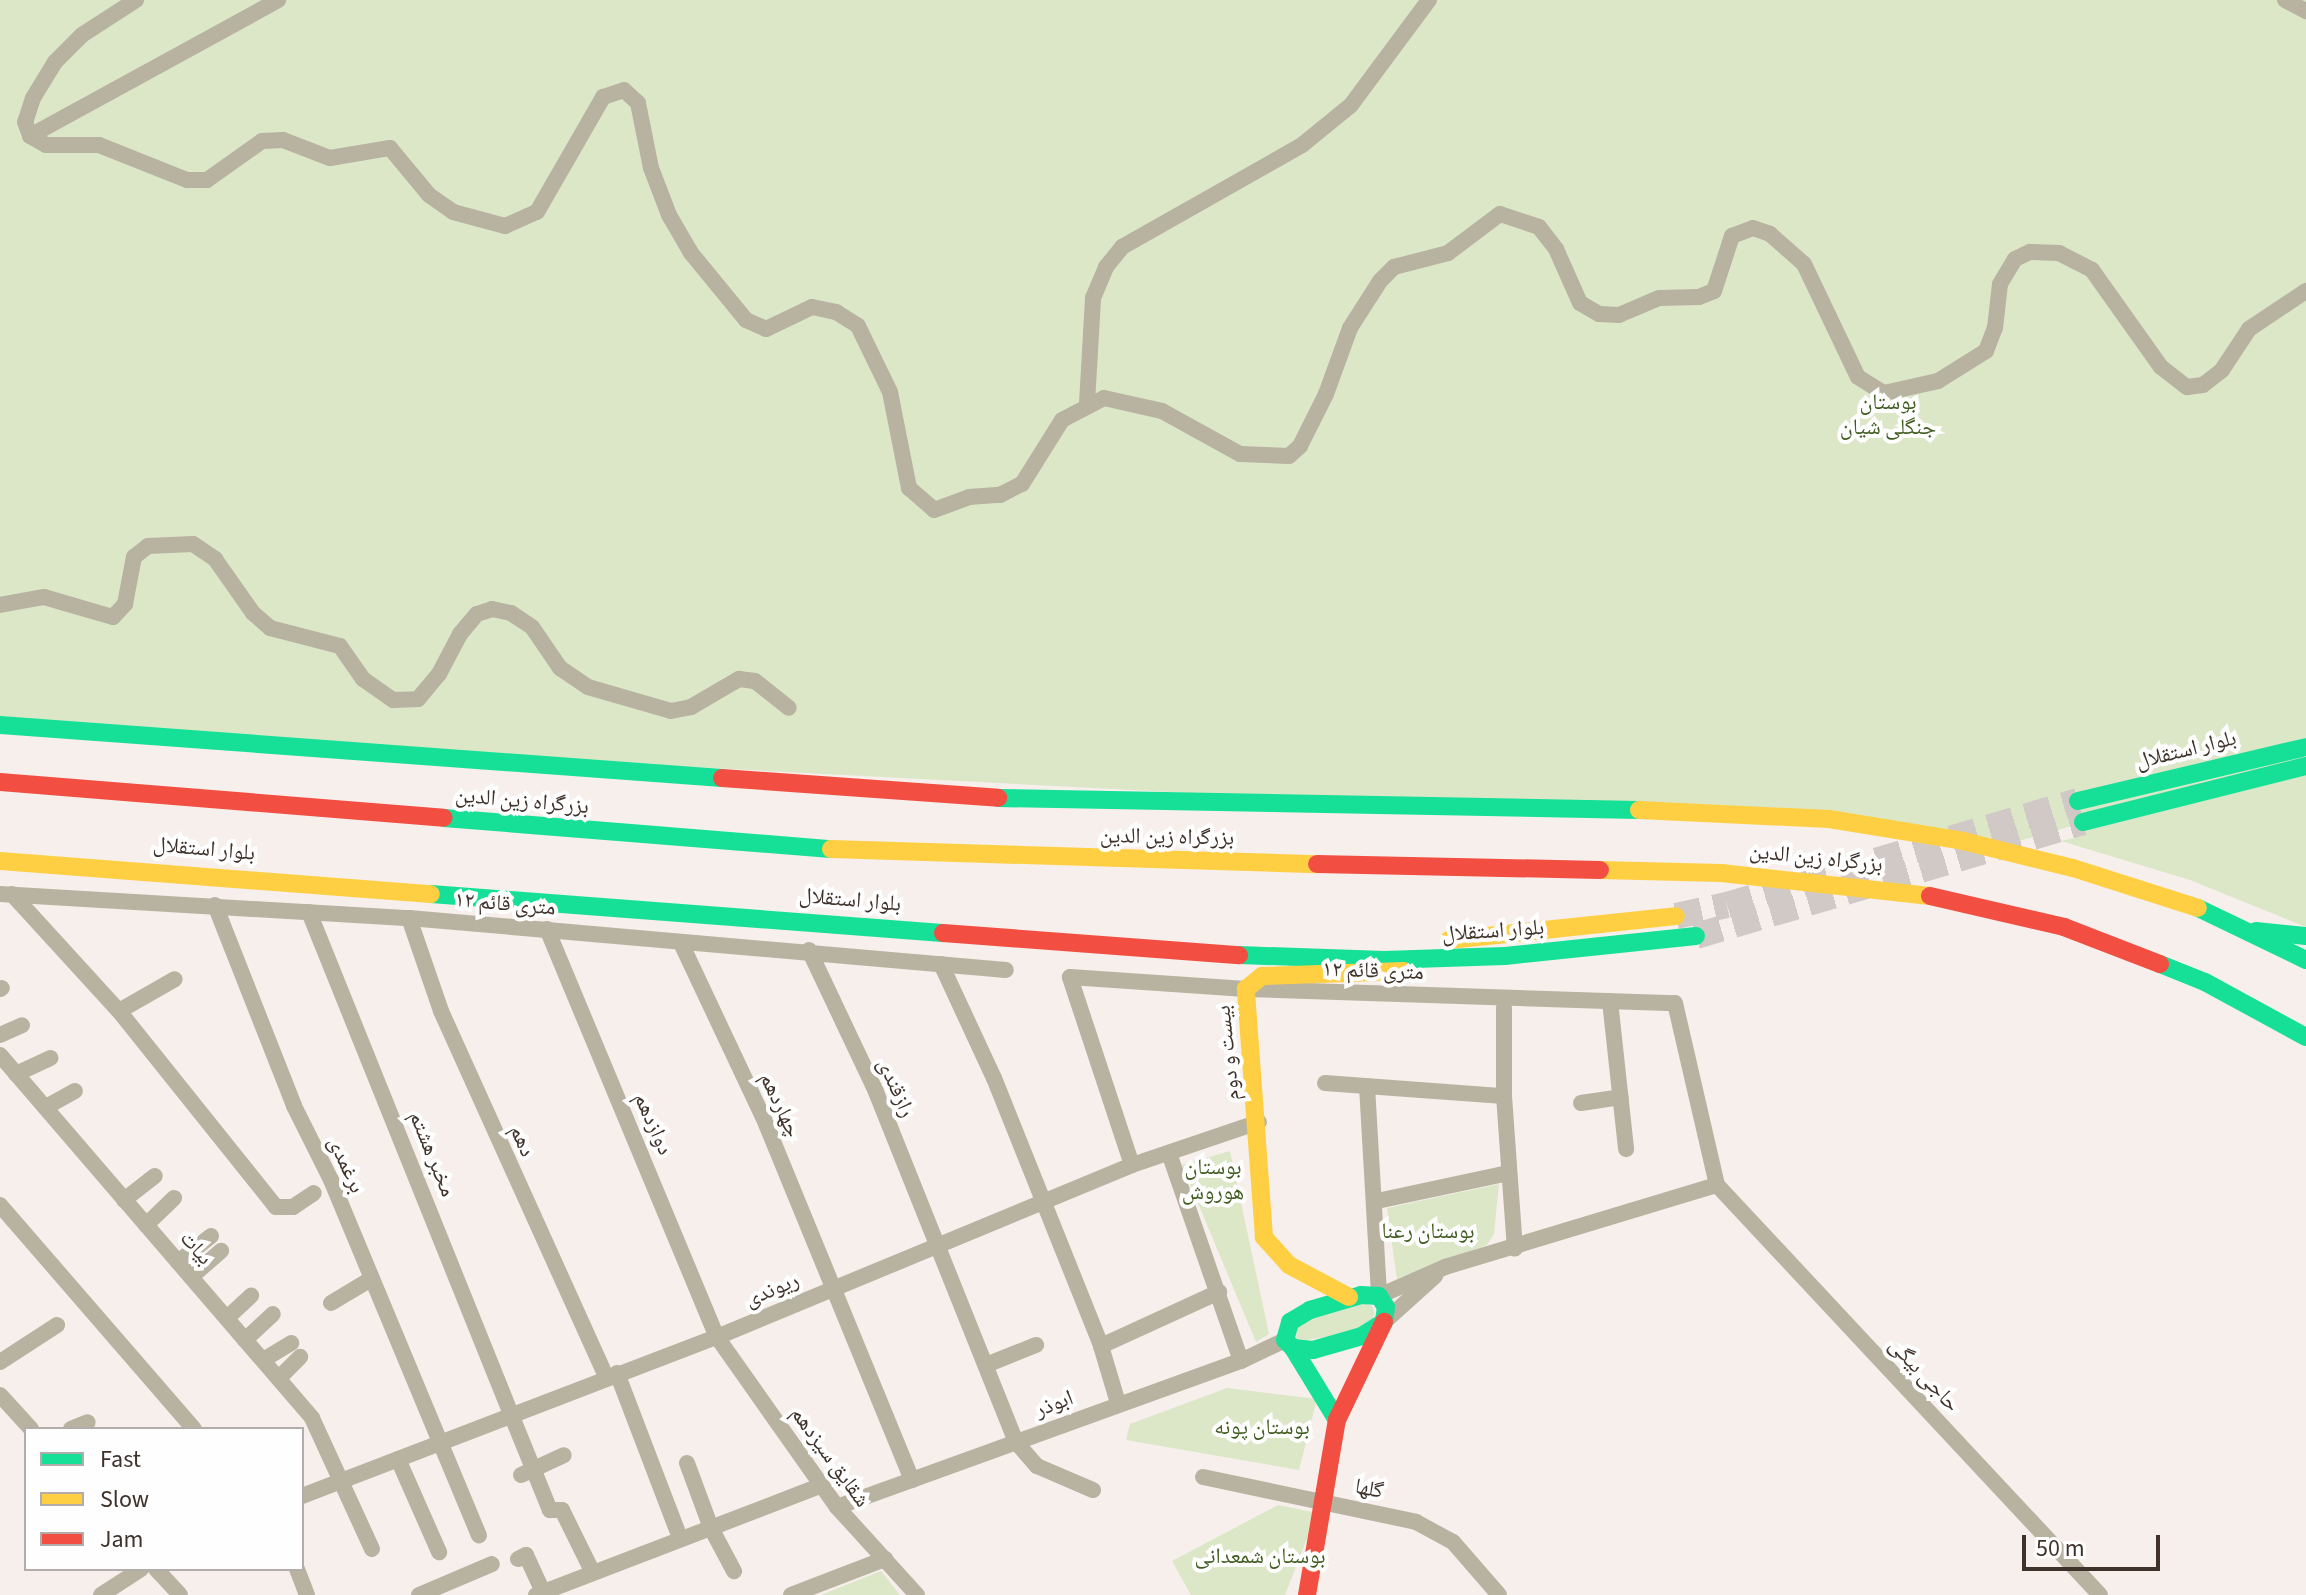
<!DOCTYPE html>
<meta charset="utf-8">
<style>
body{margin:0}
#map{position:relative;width:2306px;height:1595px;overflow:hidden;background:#f6efeb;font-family:"Source Sans 3","Noto Naskh Arabic",sans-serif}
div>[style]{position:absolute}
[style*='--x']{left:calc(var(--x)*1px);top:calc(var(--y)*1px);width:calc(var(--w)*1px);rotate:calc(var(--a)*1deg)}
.green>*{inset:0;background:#dce7c8}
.primary-tunnel>*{height:26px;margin-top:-13px;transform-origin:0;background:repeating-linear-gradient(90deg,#d1c9c5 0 26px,transparent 0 39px)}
.street>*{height:16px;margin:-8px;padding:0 8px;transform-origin:8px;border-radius:8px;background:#b8b2a1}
.fast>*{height:18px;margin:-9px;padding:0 9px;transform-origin:9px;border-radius:9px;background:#16e098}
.slow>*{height:18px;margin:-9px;padding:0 9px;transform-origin:9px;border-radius:9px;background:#ffcf43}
.jam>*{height:18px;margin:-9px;padding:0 9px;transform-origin:9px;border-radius:9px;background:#f24e42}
span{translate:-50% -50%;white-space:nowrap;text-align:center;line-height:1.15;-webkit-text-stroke:8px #fefefe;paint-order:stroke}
.park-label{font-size:22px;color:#415c21}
.street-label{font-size:22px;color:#3f322b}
.legend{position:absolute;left:24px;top:1427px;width:280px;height:144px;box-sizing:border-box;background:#fefefe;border:2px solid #b2acaa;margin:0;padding:10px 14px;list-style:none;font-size:24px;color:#3f322b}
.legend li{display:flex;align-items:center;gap:16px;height:40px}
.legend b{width:40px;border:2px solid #b2acaa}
.scale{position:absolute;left:2022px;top:1535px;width:138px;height:36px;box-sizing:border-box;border:4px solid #3f322b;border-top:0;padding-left:10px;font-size:24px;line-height:28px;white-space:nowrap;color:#3f322b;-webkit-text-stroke:6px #fefefe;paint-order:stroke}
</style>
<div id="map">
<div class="green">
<i style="clip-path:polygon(0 0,2306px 0,2306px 927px,2190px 880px,2061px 841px,2082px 836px,2082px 823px,1987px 850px,1860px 828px,0 731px)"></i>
<i style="clip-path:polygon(1230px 1151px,1269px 1334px,1256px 1342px,1182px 1165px)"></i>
<i style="clip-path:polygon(1499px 1184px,1494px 1234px,1487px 1245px,1397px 1279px,1387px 1208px)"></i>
<i style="clip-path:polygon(1359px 1301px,1372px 1306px,1375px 1314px,1365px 1330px,1296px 1342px,1297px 1325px)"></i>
<i style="clip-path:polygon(1227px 1388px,1317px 1399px,1299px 1470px,1126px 1440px,1130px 1424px)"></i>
<i style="clip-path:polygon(1278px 1505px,1317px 1513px,1285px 1595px,1191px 1595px,1172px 1561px)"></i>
<i style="clip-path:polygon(881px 1571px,900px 1595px,821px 1595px)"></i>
</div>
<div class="primary-tunnel">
<i style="--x:1676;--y:916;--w:52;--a:-12.2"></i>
<i style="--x:1727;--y:905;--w:366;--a:-16.5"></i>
<i style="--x:1696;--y:936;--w:403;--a:-16.4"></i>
</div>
<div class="street">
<i style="--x:136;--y:0;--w:64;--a:147.1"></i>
<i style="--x:82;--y:35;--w:38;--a:135"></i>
<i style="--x:55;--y:62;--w:42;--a:121.4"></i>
<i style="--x:33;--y:98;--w:25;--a:108"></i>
<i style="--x:25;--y:122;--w:15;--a:70"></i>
<i style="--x:30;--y:136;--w:18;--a:29"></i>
<i style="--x:46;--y:145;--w:53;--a:0"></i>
<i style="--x:99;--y:145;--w:95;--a:21.7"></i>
<i style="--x:187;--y:180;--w:20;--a:0"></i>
<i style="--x:207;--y:180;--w:67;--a:-35.3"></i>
<i style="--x:262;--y:141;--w:21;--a:-3"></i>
<i style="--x:283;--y:140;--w:50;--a:21"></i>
<i style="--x:330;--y:158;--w:61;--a:-9.5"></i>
<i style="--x:390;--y:148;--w:61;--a:50.3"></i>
<i style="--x:429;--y:195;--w:29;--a:35"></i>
<i style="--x:453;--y:212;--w:54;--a:15.1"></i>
<i style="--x:505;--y:226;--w:35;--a:-24"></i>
<i style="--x:537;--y:212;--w:133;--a:-60.1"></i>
<i style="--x:603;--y:97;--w:22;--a:-18"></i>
<i style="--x:624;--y:90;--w:19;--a:43"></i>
<i style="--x:638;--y:103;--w:66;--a:78.7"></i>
<i style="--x:651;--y:168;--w:50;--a:69"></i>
<i style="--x:669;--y:215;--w:44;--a:59.9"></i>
<i style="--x:691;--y:253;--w:87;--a:50.6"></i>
<i style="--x:746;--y:320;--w:22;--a:24"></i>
<i style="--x:766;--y:329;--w:51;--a:-25.6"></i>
<i style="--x:812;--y:307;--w:25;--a:12"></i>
<i style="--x:836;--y:312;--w:26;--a:32"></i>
<i style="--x:858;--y:326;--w:73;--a:64.1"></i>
<i style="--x:890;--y:392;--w:98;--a:78.8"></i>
<i style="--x:909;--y:488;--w:33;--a:41"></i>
<i style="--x:934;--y:510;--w:37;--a:-20"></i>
<i style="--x:969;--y:497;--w:31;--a:-4"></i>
<i style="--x:1000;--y:495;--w:25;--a:-27"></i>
<i style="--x:1022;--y:484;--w:75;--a:-58"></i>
<i style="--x:1062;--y:420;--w:47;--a:-27.6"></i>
<i style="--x:1104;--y:398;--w:59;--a:12.6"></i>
<i style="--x:1162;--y:411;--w:89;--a:28.9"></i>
<i style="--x:1240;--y:454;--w:49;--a:2.3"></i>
<i style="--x:1289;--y:456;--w:15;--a:-42"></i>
<i style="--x:1300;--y:446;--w:58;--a:-63.4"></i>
<i style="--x:1326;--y:394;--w:70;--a:-70"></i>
<i style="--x:1350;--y:328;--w:56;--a:-57.4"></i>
<i style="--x:1380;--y:281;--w:20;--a:-45"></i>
<i style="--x:1394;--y:267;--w:56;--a:-14.5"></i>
<i style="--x:1448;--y:253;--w:65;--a:-36.9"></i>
<i style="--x:1500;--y:214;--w:41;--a:18.4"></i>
<i style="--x:1539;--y:227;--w:28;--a:52"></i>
<i style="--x:1556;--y:249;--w:59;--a:66"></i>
<i style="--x:1580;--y:303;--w:22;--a:30"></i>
<i style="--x:1599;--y:314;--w:20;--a:3"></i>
<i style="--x:1619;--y:315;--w:43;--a:-23"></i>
<i style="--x:1659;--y:298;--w:40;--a:-1.4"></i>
<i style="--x:1699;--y:297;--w:16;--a:-22"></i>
<i style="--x:1714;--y:291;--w:58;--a:-71.9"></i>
<i style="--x:1732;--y:236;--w:22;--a:-21"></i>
<i style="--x:1753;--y:228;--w:18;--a:19"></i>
<i style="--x:1770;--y:234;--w:45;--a:41.4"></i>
<i style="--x:1804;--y:264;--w:125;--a:64.5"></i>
<i style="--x:1858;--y:377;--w:31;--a:32"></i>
<i style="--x:1884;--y:393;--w:55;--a:-12.5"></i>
<i style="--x:1938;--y:381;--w:57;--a:-32"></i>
<i style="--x:1986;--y:351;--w:25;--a:-69"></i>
<i style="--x:1995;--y:328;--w:44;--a:-83.5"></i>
<i style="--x:2000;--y:284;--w:29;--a:-59"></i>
<i style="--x:2015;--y:259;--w:17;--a:-25"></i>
<i style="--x:2030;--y:252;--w:29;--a:2"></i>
<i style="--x:2059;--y:253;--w:37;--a:27"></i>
<i style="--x:2092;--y:270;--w:119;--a:54.6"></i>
<i style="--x:2161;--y:367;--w:33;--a:38"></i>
<i style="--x:2187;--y:387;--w:16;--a:-7"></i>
<i style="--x:2203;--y:385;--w:24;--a:-38"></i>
<i style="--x:2222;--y:370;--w:49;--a:-56.6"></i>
<i style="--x:2249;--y:329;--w:69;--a:-33.7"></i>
<i style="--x:2285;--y:0;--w:24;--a:28"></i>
<i style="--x:30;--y:136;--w:283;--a:-28.7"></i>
<i style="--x:1087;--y:403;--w:105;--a:-86.7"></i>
<i style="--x:1093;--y:298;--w:34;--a:-67"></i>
<i style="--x:1106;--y:267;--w:26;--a:-51"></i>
<i style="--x:1122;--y:247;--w:207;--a:-29.5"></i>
<i style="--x:1302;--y:145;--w:63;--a:-39.2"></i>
<i style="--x:1351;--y:105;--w:131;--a:-53.4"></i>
<i style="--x:0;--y:605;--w:45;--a:-10.3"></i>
<i style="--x:44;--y:597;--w:72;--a:16.2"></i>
<i style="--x:113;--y:617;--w:18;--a:-47"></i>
<i style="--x:125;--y:604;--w:48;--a:-79.2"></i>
<i style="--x:134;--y:557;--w:18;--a:-38"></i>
<i style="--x:148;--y:546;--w:45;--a:-2.5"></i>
<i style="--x:193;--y:544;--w:27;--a:34"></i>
<i style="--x:215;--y:559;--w:66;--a:54.9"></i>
<i style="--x:253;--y:613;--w:23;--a:41"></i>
<i style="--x:270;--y:628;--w:72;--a:14.4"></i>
<i style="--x:340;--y:646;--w:40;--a:55.1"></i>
<i style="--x:363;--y:679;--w:37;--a:35"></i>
<i style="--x:393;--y:700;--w:25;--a:-2"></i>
<i style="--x:418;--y:699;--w:33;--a:-50"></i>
<i style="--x:439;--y:674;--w:45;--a:-62.3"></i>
<i style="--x:460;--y:634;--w:26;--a:-50"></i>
<i style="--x:477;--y:614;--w:16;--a:-18"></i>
<i style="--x:492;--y:609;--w:19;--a:12"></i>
<i style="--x:511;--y:613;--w:25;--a:34"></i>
<i style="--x:532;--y:627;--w:50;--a:55.7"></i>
<i style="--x:560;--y:668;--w:34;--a:34"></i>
<i style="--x:588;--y:687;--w:86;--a:16.1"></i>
<i style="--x:671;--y:711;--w:20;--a:-11"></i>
<i style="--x:691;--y:707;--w:56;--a:-30.3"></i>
<i style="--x:739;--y:679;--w:16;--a:7"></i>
<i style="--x:755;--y:681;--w:43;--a:38.5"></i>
<i style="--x:0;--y:894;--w:410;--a:3.4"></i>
<i style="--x:409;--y:918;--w:599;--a:4.98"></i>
<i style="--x:12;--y:894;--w:159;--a:47.6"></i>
<i style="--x:119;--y:1011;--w:251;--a:51.3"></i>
<i style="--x:276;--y:1207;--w:17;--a:0"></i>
<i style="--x:293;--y:1207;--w:25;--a:-34"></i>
<i style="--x:215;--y:905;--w:216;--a:68.5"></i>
<i style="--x:294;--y:1106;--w:83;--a:63.4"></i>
<i style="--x:331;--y:1180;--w:385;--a:67.4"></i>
<i style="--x:309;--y:912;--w:541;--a:68.08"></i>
<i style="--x:409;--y:918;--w:98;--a:71"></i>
<i style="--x:441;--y:1011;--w:401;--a:65.7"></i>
<i style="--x:547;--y:929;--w:442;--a:67.4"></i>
<i style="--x:717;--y:1337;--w:208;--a:54.8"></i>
<i style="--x:837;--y:1507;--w:119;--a:47.7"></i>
<i style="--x:681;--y:943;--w:200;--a:64.8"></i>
<i style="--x:766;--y:1124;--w:385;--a:67.7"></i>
<i style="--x:809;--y:950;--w:157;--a:64.7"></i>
<i style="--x:876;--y:1092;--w:377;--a:68.2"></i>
<i style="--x:1016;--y:1442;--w:32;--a:49"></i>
<i style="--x:1037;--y:1466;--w:61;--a:23.2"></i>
<i style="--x:941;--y:964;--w:126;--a:65.1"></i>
<i style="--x:994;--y:1078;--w:289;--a:68.2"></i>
<i style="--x:1101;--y:1346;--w:59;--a:73.4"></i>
<i style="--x:0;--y:989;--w:2;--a:-27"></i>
<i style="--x:1610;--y:1001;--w:149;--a:83.8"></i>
<i style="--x:1504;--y:1008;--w:88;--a:90"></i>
<i style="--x:1504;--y:1096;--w:153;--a:85.9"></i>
<i style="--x:119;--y:1011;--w:64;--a:-29.7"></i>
<i style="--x:0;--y:1035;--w:24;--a:-24"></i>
<i style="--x:0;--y:1055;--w:479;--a:49.3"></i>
<i style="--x:312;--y:1418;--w:144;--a:65.4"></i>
<i style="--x:16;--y:1074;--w:38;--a:-25"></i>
<i style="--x:1325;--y:1083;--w:179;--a:4.2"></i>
<i style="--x:1367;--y:1086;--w:210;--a:86.7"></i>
<i style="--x:1379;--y:1296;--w:72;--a:-23.7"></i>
<i style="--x:1445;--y:1267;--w:284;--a:-16.8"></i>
<i style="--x:1581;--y:1103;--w:40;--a:-8.5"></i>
<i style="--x:46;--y:1107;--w:33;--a:-29"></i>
<i style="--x:1169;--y:1153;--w:220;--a:70.9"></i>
<i style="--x:1132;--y:1165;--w:198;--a:-108.3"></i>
<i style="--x:1070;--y:977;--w:176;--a:3.9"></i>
<i style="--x:1246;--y:989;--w:429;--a:1.9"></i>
<i style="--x:1675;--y:1003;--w:187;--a:77"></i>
<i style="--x:1717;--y:1185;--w:561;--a:46.95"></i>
<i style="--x:124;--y:1200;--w:39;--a:-38"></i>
<i style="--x:1377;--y:1201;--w:135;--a:-12"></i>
<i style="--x:0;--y:1205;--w:296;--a:49.1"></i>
<i style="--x:146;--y:1225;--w:39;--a:-44"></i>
<i style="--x:178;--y:1262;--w:42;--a:-38.2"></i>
<i style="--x:191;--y:1277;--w:40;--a:-41"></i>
<i style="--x:331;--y:1303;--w:47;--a:-31"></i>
<i style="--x:227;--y:1318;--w:33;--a:-43"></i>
<i style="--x:1384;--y:1322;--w:69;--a:-42"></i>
<i style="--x:245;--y:1340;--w:38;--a:-43"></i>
<i style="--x:1101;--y:1346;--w:130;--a:-24.6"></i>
<i style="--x:263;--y:1360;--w:33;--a:-31"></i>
<i style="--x:0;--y:1362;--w:68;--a:-33"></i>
<i style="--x:986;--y:1365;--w:54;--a:-21.8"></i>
<i style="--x:617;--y:1373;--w:168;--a:69.1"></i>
<i style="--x:279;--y:1378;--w:30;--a:-45"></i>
<i style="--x:0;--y:1395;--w:46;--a:47.6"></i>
<i style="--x:515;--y:1424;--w:93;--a:67.9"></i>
<i style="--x:550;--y:1510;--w:12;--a:0"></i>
<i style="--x:562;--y:1510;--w:70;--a:63.8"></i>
<i style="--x:71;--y:1429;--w:18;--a:-22"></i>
<i style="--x:398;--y:1459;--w:102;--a:66.2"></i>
<i style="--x:687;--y:1463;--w:69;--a:69.7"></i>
<i style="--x:711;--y:1528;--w:49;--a:61.9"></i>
<i style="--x:521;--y:1475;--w:47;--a:-24.9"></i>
<i style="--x:1203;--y:1477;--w:218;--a:11.9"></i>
<i style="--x:1416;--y:1522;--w:42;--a:28.4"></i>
<i style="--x:1453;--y:1542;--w:70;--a:49"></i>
<i style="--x:302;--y:1496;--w:444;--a:-21"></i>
<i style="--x:717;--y:1337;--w:449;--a:-22.5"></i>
<i style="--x:1132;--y:1165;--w:134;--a:-18.7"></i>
<i style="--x:837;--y:1507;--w:430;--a:-19.9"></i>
<i style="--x:1241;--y:1361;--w:49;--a:-25.5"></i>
<i style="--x:518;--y:1559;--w:9;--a:-27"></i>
<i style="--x:526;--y:1555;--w:41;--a:65.3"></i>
<i style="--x:156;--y:1569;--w:35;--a:47"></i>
<i style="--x:297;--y:1569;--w:28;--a:69"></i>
<i style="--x:101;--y:1595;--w:48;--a:-33"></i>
<i style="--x:419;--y:1595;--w:79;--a:-23"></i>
<i style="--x:536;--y:1595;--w:306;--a:-21"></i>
<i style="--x:791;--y:1595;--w:101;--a:-21"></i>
</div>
<div class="fast">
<i style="--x:0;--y:725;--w:724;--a:4.2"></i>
<i style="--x:998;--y:798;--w:641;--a:1.07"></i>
<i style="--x:2078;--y:801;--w:234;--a:-13.3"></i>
<i style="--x:444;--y:818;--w:388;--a:4.6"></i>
<i style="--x:2083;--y:822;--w:230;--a:-14.1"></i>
<i style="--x:431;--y:894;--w:513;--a:4.36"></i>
<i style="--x:2198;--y:908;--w:120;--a:25.7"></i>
<i style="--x:2256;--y:931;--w:50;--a:5.7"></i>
<i style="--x:1239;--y:955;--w:145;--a:2"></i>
<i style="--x:1384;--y:960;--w:121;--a:-1.9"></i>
<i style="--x:1505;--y:956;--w:192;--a:-6"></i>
<i style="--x:2160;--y:964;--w:48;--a:21.8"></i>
<i style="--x:2205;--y:982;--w:115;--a:28.6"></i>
<i style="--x:1361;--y:1295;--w:18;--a:3"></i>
<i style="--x:1379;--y:1296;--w:13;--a:58"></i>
<i style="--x:1386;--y:1307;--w:15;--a:98"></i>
<i style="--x:1384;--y:1322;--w:26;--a:148"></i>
<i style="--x:1362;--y:1336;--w:51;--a:164.1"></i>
<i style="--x:1313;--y:1350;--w:20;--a:-174"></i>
<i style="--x:1293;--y:1348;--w:11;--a:-135"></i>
<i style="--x:1285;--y:1340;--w:19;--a:-74"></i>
<i style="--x:1290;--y:1322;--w:23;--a:-31"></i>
<i style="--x:1310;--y:1310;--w:53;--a:-16.4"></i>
<i style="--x:1293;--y:1348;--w:84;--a:58.6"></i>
</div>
<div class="slow">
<i style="--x:1639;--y:810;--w:190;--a:2.7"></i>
<i style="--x:1829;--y:819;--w:136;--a:9.3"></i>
<i style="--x:1963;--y:841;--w:113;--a:13.8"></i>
<i style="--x:2073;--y:868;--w:131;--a:17.7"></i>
<i style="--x:831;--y:849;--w:486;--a:1.8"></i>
<i style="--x:0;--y:861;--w:432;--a:4.4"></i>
<i style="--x:1600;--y:870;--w:121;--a:1.4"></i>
<i style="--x:1721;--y:873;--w:210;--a:6.3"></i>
<i style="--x:1449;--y:940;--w:228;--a:-6"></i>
<i style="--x:1349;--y:1297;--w:68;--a:-151.9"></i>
<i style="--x:1289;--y:1265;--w:38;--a:-132"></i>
<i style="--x:1264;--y:1237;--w:249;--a:-94.2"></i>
<i style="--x:1246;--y:989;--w:21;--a:-39"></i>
<i style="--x:1262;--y:976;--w:142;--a:-2"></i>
</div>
<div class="jam">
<i style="--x:722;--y:778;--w:277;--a:4.1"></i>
<i style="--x:0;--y:782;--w:445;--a:4.6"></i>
<i style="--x:1317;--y:864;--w:283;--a:1.2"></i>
<i style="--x:1930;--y:896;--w:138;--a:13"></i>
<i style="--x:2064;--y:927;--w:103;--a:21.1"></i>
<i style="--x:943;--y:933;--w:297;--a:4.3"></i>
<i style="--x:1307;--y:1595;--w:178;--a:-80.3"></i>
<i style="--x:1337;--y:1420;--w:109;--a:-64.4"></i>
</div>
<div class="park-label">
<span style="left:1888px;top:415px">بوستان<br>جنگلی شیان</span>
<span style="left:1213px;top:1180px">بوستان<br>هوروش</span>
<span style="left:1428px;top:1232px">بوستان رعنا</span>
<span style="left:1262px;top:1428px">بوستان پونه</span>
<span style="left:1260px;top:1557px">بوستان شمعدانی</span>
</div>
<div class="street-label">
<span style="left:2186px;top:750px;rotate:-14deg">بلوار استقلال</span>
<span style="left:522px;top:801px;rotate:5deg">بزرگراه زین الدین</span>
<span style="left:1167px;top:837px;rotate:1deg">بزرگراه زین الدین</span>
<span style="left:204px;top:849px;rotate:5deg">بلوار استقلال</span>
<span style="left:1816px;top:858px;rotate:6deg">بزرگراه زین الدین</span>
<span style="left:850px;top:900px;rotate:5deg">بلوار استقلال</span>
<span style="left:505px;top:904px;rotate:5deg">۱۲ متری قائم</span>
<span style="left:1493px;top:931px;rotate:-4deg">بلوار استقلال</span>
<span style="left:1373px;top:971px;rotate:2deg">۱۲ متری قائم</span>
<span style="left:1228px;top:1053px;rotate:-96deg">بیست و دوم</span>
<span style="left:896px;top:1088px;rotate:66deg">رازقندی</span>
<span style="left:780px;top:1105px;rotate:65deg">چهاردهم</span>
<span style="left:653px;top:1124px;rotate:66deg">دوازدهم</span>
<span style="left:522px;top:1141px;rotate:66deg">دهم</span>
<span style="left:432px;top:1154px;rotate:68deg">مخبر هشتم</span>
<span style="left:346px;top:1165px;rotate:66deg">برغمدی</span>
<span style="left:196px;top:1248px;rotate:49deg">بیات</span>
<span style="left:772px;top:1290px;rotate:-23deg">ریوندی</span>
<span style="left:1924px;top:1375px;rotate:47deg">حاجی بیگی</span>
<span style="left:1054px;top:1404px;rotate:-21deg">ابوذر</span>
<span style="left:830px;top:1457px;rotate:54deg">شقایق سیزدهم</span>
<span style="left:1369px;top:1489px;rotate:12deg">گلها</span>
</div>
<ul class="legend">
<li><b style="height:10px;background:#16e098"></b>Fast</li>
<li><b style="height:10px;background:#ffcf43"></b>Slow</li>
<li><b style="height:10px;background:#f24e42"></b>Jam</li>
</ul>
<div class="scale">50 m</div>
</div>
